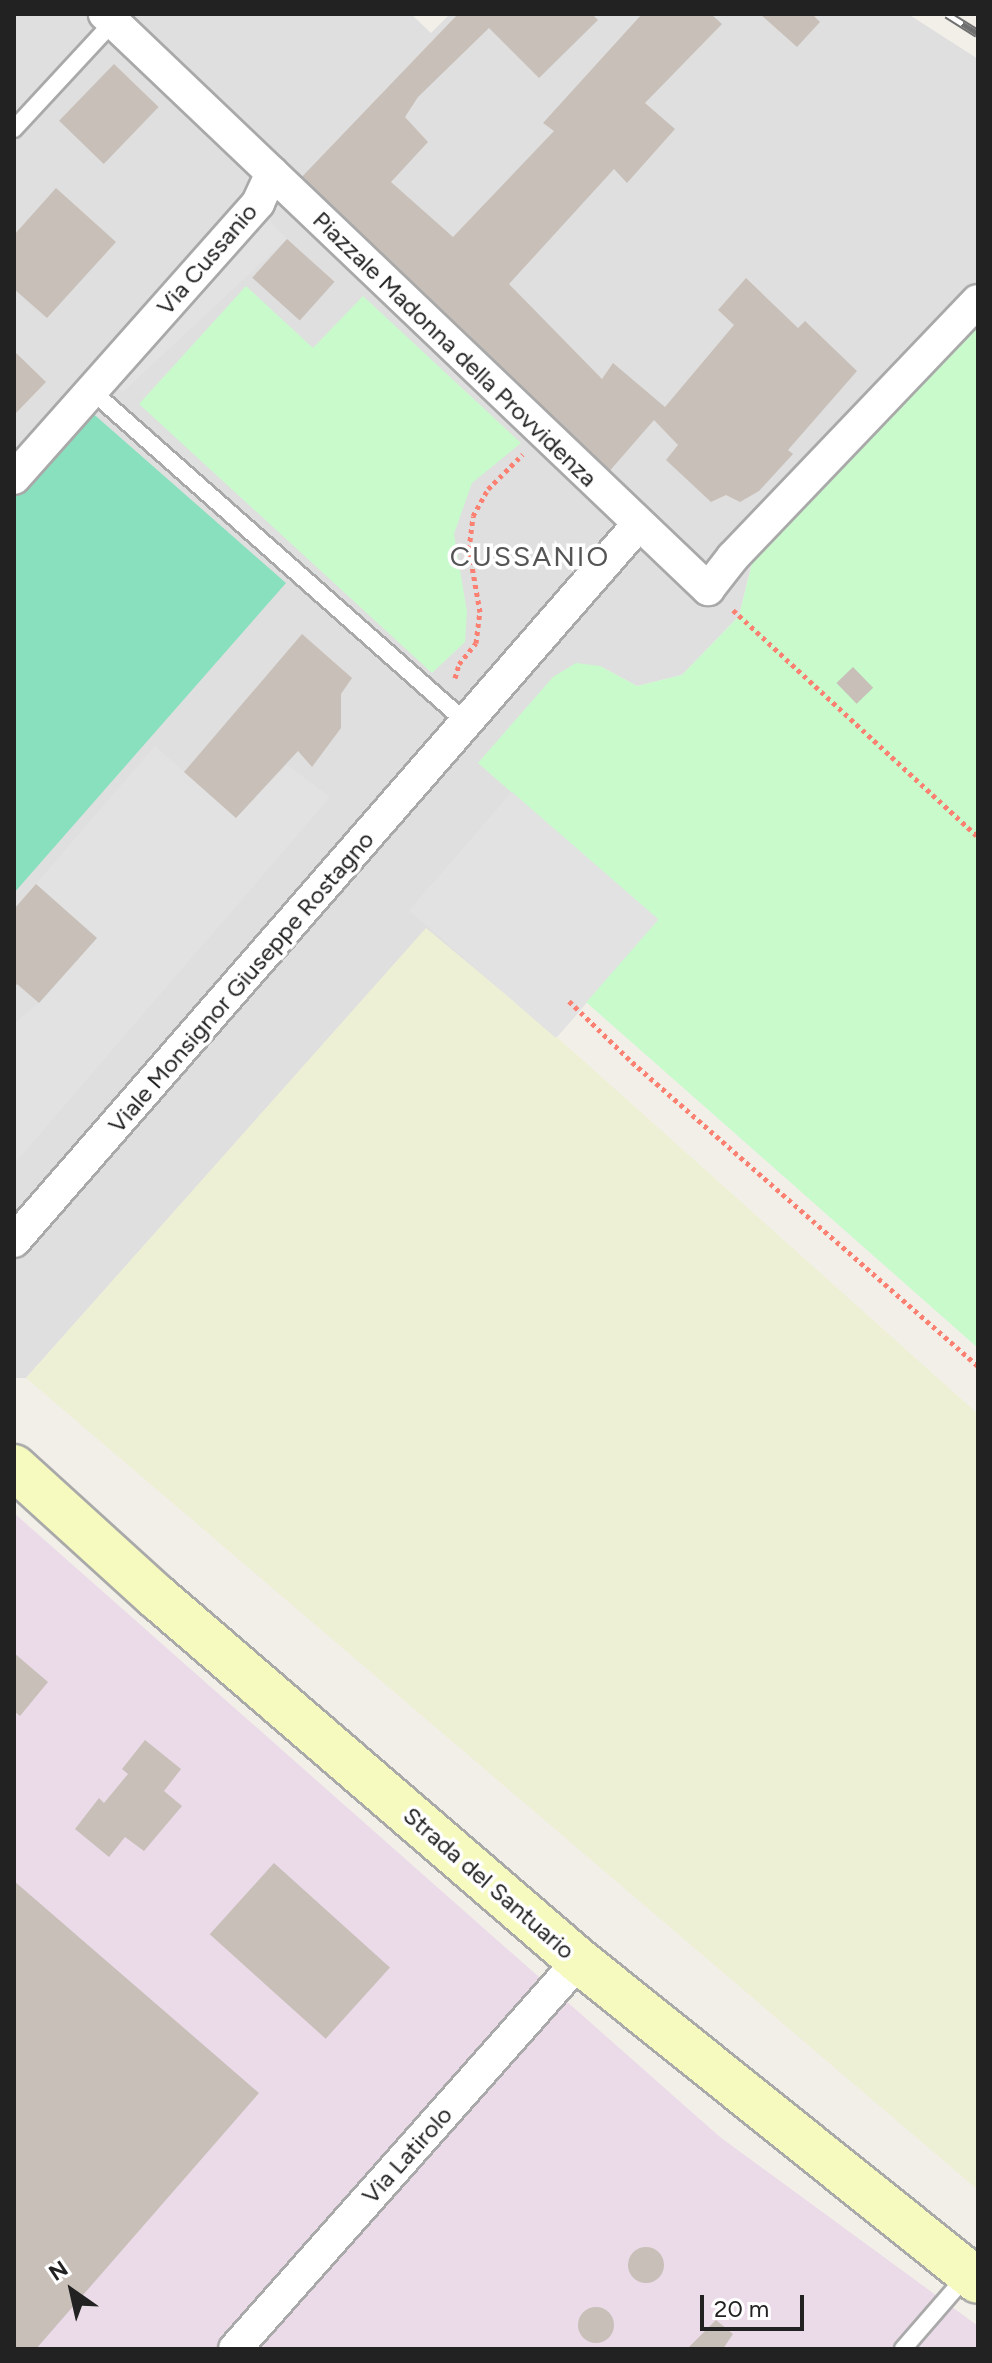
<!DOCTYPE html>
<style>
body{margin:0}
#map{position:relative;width:992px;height:2363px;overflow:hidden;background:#f2efe9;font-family:Figtree,sans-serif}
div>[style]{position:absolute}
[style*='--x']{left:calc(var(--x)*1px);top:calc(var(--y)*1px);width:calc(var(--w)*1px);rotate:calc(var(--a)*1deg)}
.residential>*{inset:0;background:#e0dfdf}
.industrial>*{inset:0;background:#ebdbe8}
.farmland>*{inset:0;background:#eef0d5}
.park>*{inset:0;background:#c8facc}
.pitch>*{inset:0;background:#88e0be}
.parking>*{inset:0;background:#e2e2e2;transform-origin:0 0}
.building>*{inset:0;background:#c7bfb8;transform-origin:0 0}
.round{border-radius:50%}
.path>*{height:5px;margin-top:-2.5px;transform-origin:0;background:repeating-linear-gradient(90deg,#fa8072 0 4px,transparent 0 8px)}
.roads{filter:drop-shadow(2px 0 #a9a9a9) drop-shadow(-2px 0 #a9a9a9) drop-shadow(0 2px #a9a9a9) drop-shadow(0 -2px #a9a9a9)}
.lane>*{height:16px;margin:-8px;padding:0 8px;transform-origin:8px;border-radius:8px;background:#fff}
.street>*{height:32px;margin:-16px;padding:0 16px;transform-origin:16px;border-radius:16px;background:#fff}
.secondary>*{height:44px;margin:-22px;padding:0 22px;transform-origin:22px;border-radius:22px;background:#f7fabf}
.rail>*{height:9px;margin-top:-4.5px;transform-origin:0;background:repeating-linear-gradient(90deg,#fff 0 18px,#707070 0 36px);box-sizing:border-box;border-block:2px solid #707070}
span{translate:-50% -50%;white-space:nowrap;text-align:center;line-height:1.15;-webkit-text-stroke:7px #fff;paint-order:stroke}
.street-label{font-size:24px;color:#222}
.quarter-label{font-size:28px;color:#555;letter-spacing:2px}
.frame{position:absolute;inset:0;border:16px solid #222;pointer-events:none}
.north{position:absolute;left:32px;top:2251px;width:80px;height:80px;-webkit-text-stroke:6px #fff;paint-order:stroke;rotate:326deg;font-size:22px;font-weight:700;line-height:32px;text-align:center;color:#222}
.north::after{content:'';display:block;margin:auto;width:28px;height:36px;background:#222;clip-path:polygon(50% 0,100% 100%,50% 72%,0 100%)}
.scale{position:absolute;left:700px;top:2295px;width:104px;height:36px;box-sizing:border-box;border:4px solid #222;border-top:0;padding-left:10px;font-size:24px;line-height:28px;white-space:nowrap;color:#222;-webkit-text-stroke:6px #fff;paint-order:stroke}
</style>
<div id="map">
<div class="residential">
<i style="clip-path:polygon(14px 14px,411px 14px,431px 33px,450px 14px,908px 14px,978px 59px,978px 323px,752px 563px,739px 616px,682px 675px,637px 686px,600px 666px,479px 763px,658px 920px,557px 1037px,426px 929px,26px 1378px,14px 1378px)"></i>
</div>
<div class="industrial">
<i style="clip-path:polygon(14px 1513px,720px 2137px,978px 2326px,978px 2349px,14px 2349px)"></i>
</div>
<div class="farmland">
<i style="clip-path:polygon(426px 928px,557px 1037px,978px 1414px,978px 2190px,26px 1378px)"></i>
</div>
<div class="park">
<i style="clip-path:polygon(246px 286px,313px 348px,363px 296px,521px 443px,472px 483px,454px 534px,467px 612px,465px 642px,432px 673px,139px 404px)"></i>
<i style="clip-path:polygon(978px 323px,978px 1348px,586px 1002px,658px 920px,478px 763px,553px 677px,576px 663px,600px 666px,637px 686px,682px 675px,739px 616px,752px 563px)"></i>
</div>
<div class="pitch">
<i style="clip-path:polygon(89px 410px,286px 583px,14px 893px,14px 495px)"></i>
</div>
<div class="parking">
<i style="left:269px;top:220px;width:26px;height:225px;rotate:47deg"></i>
<i style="clip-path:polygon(155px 746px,236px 818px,287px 765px,330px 797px,14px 1164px,14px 1024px,39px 1003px,97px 938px,36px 884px)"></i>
<i style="left:512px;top:792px;width:194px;height:157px;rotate:41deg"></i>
</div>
<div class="building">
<i style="clip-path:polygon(458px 14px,592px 14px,598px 20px,539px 78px,489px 28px,418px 97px,405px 117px,428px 142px,391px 182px,453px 237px,554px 131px,543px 123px,642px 14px,711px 14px,722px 24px,645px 103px,675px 129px,627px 183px,614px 169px,509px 284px,602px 379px,613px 363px,665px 407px,734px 325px,718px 310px,746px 278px,798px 328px,805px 321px,857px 371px,788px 450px,793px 454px,759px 491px,740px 502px,726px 495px,711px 502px,666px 460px,678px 445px,654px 420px,607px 474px,296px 183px)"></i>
<i style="clip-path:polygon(760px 14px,812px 14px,820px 22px,797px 47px)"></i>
<i style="left:114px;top:64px;width:62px;height:79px;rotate:44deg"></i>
<i style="clip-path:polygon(56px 188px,116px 242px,47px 318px,14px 289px,14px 235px)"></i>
<i style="left:287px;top:239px;width:64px;height:52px;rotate:42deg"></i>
<i style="clip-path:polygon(14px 351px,46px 382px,14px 415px)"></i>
<i style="clip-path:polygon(302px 634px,352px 678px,341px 694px,341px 728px,312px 767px,298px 751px,236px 818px,184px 772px)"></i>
<i style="left:853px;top:667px;width:29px;height:23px;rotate:46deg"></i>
<i style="clip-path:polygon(36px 884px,97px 938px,39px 1003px,17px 984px,14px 988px,14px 909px)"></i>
<i style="clip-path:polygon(14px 1653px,48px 1682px,20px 1716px,14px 1711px)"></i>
<i style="clip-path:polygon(145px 1740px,181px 1769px,164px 1791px,182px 1806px,144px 1851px,125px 1837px,109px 1857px,75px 1829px,99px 1798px,104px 1803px,128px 1774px,122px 1769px)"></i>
<i style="left:274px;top:1863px;width:156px;height:96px;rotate:42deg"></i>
<i style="clip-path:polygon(14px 1881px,259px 2093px,36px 2349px,14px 2349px)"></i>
<i class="round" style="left:628px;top:2247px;width:36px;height:36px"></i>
<i class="round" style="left:578px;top:2307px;width:36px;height:36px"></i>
<i style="clip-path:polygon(716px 2320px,733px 2334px,723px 2349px,687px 2349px)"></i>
</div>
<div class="path">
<i style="--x:733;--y:610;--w:334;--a:42.8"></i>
<i style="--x:455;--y:678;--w:15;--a:-74"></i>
<i style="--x:459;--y:664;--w:27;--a:-51"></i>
<i style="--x:476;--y:643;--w:31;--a:-83"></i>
<i style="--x:480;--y:612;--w:64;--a:-99.9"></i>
<i style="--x:469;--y:549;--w:33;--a:-83"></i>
<i style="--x:473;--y:516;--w:31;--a:-61"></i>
<i style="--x:488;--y:489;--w:49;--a:-45"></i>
<i style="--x:569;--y:1001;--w:88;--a:44.1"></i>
<i style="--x:632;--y:1062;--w:461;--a:41.3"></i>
</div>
<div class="roads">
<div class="lane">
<i style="--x:14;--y:129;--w:146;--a:-47.2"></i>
<i style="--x:92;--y:391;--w:502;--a:41.53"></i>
<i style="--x:903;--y:2349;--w:98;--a:-49.1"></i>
</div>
<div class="street">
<i style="--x:272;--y:173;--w:603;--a:43.66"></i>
<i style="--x:708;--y:589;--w:41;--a:-52"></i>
<i style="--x:733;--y:557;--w:354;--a:-46.3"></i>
<i style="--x:14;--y:478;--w:368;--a:-48.4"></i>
<i style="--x:258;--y:203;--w:33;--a:-65"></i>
<i style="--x:272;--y:173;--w:231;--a:-136.4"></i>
<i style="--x:14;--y:1241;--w:950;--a:-48.93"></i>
<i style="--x:235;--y:2349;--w:519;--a:-48.44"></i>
</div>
<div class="secondary">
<i style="--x:14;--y:1467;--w:193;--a:42.3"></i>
<i style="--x:157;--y:1597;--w:557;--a:40.78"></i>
<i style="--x:579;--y:1961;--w:511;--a:38.73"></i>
</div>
</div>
<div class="rail">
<i style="--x:947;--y:14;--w:36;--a:32"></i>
</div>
<div class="street-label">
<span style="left:207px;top:259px;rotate:-49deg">Via Cussanio</span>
<span style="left:455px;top:349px;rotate:44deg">Piazzale Madonna della Provvidenza</span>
<span style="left:241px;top:982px;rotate:-49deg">Viale Monsignor Giuseppe Rostagno</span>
<span style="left:489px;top:1883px;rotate:41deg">Strada del Santuario</span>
<span style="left:407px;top:2155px;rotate:-48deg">Via Latirolo</span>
</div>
<div class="quarter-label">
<span style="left:530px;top:556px">CUSSANIO</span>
</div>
<div class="frame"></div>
<div class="north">N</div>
<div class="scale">20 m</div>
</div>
